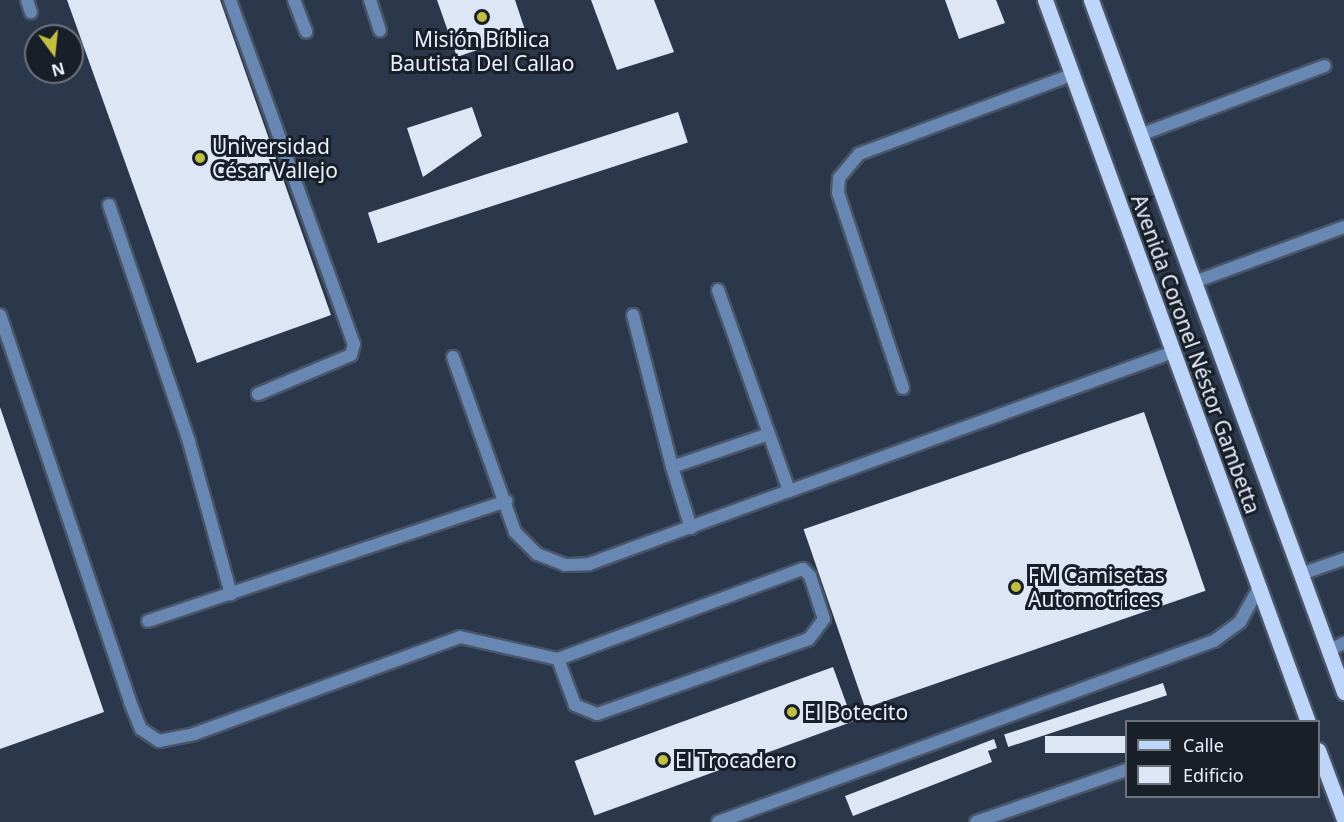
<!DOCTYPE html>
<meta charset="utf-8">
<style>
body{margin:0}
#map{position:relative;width:1344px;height:822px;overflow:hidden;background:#2b384c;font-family:"Noto Sans",sans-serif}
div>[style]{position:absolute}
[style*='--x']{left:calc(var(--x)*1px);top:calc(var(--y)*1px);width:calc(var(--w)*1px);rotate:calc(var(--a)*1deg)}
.building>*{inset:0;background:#dce6f4;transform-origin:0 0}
.roads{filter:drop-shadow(2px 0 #495568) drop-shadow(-2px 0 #495568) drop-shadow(0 2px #495568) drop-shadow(0 -2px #495568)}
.service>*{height:12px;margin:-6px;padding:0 6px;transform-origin:6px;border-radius:6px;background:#6987b3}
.minor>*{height:12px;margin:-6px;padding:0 6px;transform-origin:6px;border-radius:6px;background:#6987b3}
.primary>*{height:15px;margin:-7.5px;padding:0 7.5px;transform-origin:7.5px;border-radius:7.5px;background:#bcd5f9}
.dots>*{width:16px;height:16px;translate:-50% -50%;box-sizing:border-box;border:3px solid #191f28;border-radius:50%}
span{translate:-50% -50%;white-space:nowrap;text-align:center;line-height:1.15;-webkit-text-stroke:6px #191f28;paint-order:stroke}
.poi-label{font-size:21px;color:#e8f0fd}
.left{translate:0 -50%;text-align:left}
.street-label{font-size:21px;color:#e8f0fd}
.legend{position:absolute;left:1125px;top:720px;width:195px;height:78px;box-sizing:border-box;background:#191f28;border:2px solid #6c737d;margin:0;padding:8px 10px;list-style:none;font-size:18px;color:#e8f0fd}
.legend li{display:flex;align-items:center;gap:12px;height:30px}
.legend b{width:30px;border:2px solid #6c737d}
.north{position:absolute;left:24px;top:24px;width:60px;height:60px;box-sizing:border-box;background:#191f28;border:2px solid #6c737d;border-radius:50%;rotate:165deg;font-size:16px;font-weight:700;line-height:24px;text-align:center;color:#e8f0fd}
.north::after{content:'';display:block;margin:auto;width:21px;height:27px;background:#c1be40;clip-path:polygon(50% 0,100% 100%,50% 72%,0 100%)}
</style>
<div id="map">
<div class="building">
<i style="clip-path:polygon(67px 0,220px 0,331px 315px,197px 363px)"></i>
<i style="clip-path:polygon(437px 0,515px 0,526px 33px,457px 57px)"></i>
<i style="clip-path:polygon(591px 0,654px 0,674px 52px,617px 70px)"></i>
<i style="clip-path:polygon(945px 0,996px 0,1005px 23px,959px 39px)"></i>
<i style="clip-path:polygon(472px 107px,482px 136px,423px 177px,407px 128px)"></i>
<i style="left:678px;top:112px;width:32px;height:326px;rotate:72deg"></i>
<i style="clip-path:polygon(0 407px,104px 712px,0 749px)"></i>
<i style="left:1144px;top:412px;width:189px;height:360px;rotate:71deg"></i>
<i style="left:833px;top:667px;width:58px;height:275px;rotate:70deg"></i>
<i style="left:1163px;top:683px;width:13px;height:167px;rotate:72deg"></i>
<i style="left:1126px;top:736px;width:17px;height:81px;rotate:90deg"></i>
<i style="clip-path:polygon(994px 739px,997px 748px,988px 751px,992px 762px,853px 816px,845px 796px)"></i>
</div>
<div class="roads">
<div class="service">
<i style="--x:27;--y:0;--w:13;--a:72"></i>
<i style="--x:230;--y:0;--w:366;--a:70.2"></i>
<i style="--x:354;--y:344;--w:11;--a:105"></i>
<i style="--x:351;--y:355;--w:101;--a:157.2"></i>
<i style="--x:294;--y:0;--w:34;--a:69"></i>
<i style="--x:370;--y:0;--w:32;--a:72"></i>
<i style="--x:1140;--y:135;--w:197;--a:-20.5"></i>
<i style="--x:109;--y:205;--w:250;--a:71.3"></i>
<i style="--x:189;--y:442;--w:158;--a:74.6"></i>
<i style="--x:718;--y:290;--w:213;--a:70.5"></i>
<i style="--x:789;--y:491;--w:408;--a:-19.9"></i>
<i style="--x:0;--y:315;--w:408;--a:71.4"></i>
<i style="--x:130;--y:702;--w:29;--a:68"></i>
<i style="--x:141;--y:729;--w:22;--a:34"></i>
<i style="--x:159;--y:741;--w:36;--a:-11"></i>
<i style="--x:194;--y:734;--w:283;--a:-20"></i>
<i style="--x:460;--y:637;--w:100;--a:12.7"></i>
<i style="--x:558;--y:659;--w:261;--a:-20.2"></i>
<i style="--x:803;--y:569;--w:10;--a:45"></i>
<i style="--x:810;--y:576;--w:45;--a:72"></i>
<i style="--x:824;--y:619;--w:25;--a:127"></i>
<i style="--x:809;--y:639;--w:225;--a:160.5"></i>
<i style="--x:597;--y:714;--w:24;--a:-158"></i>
<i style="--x:575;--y:705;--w:49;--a:-110.3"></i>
<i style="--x:633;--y:315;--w:157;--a:75.6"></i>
<i style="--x:672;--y:467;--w:102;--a:-18.8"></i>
<i style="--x:453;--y:357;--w:186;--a:70.5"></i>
<i style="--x:515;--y:532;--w:31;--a:45"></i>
<i style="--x:537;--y:554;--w:30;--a:21"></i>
<i style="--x:565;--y:565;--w:24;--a:-2"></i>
<i style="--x:589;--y:564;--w:213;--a:-20.1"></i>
<i style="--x:903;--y:388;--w:206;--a:-108.4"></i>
<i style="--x:838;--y:193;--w:15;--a:-86"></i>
<i style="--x:839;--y:178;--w:31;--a:-50"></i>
<i style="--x:859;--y:154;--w:226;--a:-20.4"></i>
<i style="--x:672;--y:467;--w:64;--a:72.7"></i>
<i style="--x:1301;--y:574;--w:46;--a:-19.2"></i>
<i style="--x:148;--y:621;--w:378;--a:-18.5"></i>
<i style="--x:1329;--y:650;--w:17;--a:-25"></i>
<i style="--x:718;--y:822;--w:528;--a:-20.05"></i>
<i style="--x:1214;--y:641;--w:32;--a:-36"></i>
<i style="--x:1240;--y:622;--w:39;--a:-61"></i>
<i style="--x:976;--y:822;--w:159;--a:-19.1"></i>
</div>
<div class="minor">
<i style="--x:1194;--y:282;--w:160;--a:-20.1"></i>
</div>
<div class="primary">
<i style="--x:1045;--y:0;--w:768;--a:69.99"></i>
<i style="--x:1091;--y:0;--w:737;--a:69.92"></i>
<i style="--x:1318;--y:750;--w:74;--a:69.4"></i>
</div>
</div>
<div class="dots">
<i style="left:482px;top:17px;background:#c1be40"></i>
<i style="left:200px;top:158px;background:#c1be40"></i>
<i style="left:1016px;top:587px;background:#c1be40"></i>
<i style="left:792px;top:712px;background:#c1be40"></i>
<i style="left:663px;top:760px;background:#c1be40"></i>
</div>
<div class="poi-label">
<span style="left:482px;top:51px">Misión Bíblica<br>Bautista Del Callao</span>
<span class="left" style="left:212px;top:158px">Universidad<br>César Vallejo</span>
<span class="left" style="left:1028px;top:587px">FM Camisetas<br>Automotrices</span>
<span class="left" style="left:804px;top:712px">El Botecito</span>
<span class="left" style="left:675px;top:760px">El Trocadero</span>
</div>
<div class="street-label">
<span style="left:1196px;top:354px;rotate:70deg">Avenida Coronel Néstor Gambetta</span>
</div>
<ul class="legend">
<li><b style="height:8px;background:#bcd5f9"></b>Calle</li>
<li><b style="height:16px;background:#dce6f4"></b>Edificio</li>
</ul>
<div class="north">N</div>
</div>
